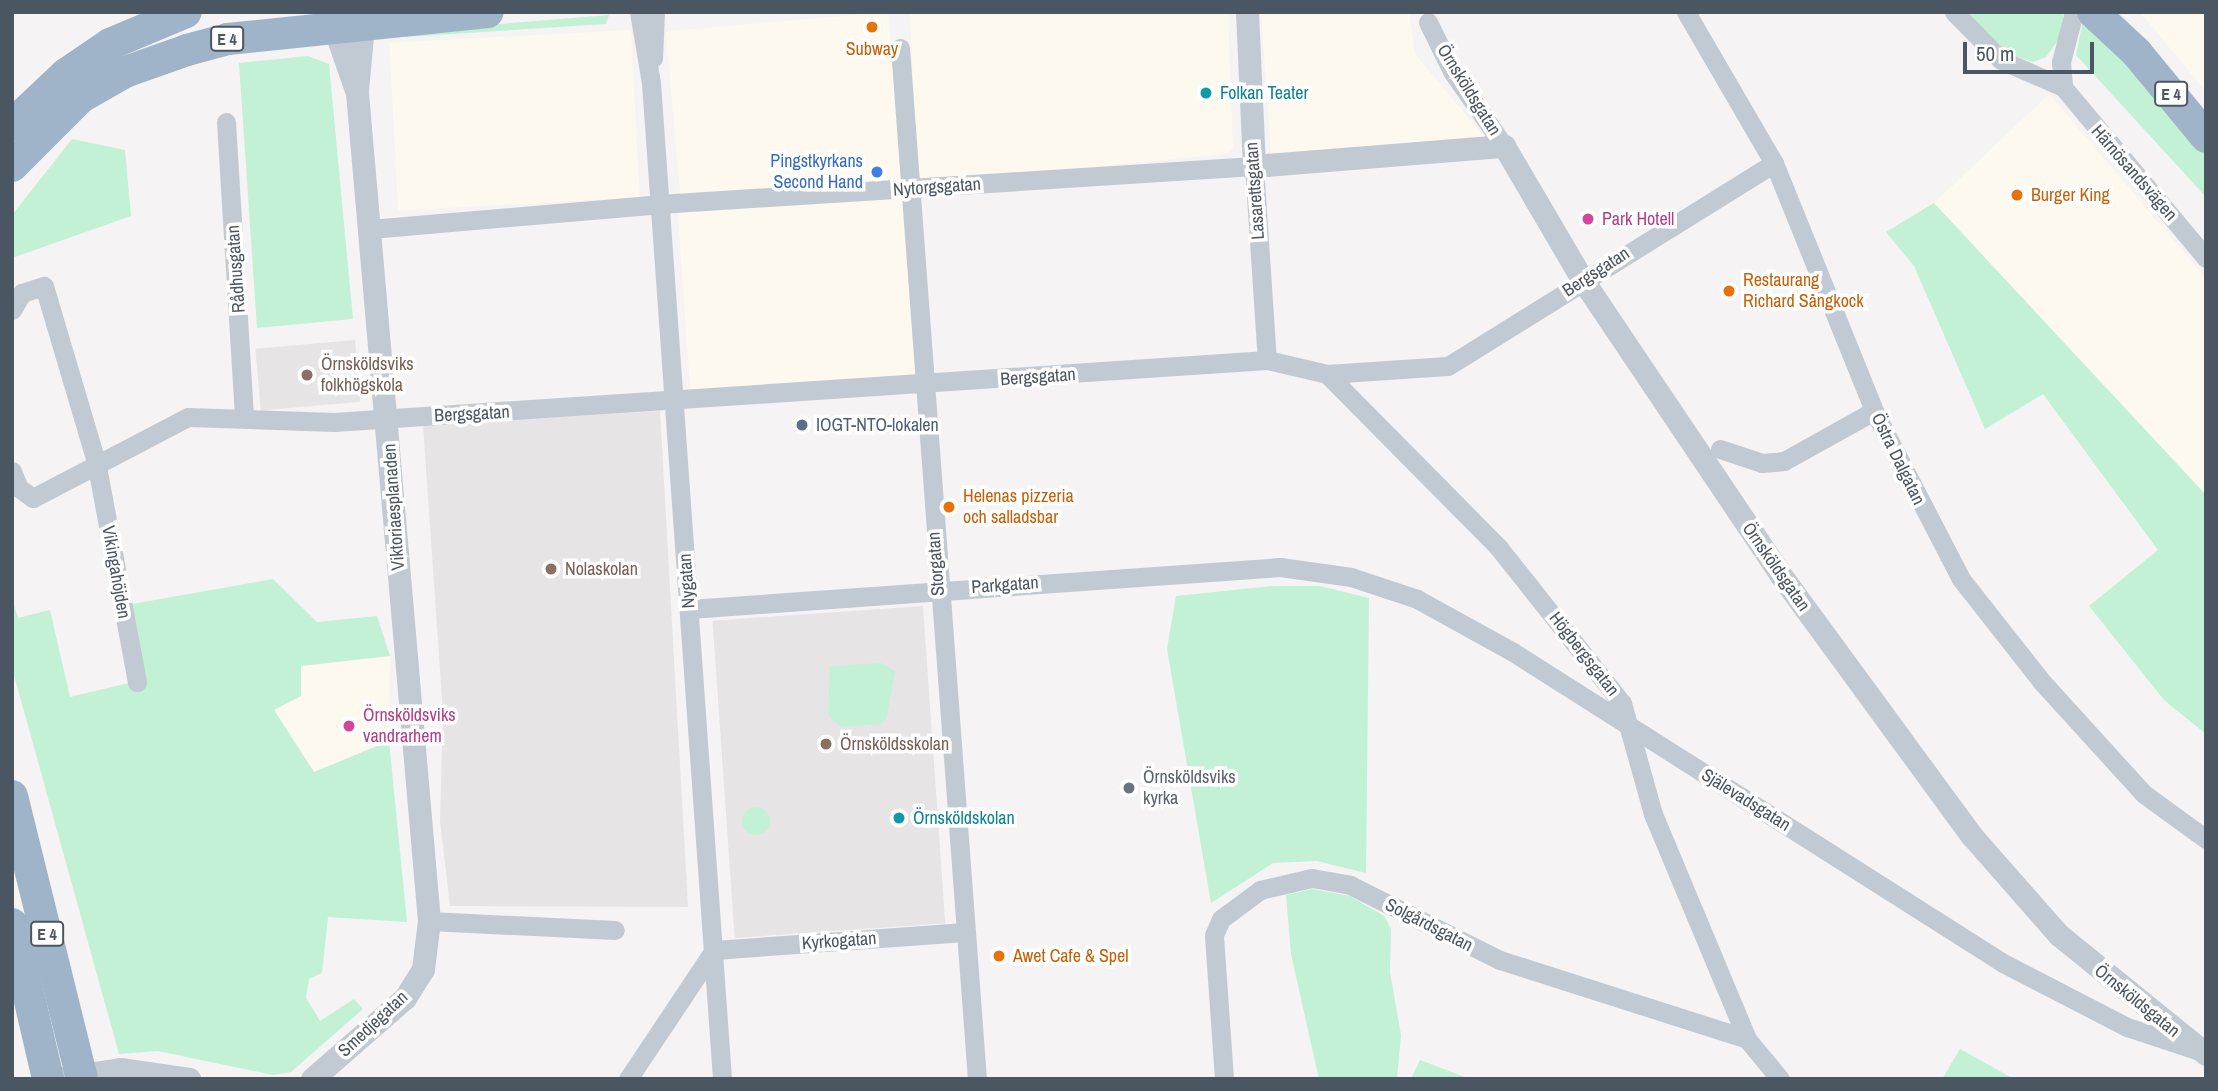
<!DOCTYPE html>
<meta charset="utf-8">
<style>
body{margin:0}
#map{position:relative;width:2218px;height:1091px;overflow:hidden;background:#f5f3f3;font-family:"Archivo Narrow",sans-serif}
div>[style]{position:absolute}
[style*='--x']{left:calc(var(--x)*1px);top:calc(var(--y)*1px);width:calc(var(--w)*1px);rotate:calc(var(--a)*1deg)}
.commercial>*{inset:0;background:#fdf9ef;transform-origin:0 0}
.education>*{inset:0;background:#e6e4e5;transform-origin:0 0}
.green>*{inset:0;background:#c3f1d5}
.round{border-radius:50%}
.minor>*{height:19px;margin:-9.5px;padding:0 9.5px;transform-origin:9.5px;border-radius:9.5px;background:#c1cad2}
.tertiary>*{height:23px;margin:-11.5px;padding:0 11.5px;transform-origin:11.5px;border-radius:11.5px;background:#c1cad2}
.trunk>*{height:32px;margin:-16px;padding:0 16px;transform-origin:16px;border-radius:16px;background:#9fb4c9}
.dots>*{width:19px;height:19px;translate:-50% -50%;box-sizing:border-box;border:4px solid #fff;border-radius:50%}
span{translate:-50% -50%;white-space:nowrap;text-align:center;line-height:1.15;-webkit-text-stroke:7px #fff;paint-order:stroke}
.shield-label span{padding:2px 5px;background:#fff;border:2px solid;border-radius:5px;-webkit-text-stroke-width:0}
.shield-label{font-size:16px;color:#4a5661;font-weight:700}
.food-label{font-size:18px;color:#c56008}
.left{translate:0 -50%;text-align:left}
.street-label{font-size:18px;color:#4a5661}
.culture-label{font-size:18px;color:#0d838f}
.shop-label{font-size:18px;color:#366cbe}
.right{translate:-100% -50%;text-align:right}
.hotel-label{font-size:18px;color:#b23c85}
.education-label{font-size:18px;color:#785e54}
.service-label{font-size:18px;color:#4e5e75}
.worship-label{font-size:18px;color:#5b616d}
.frame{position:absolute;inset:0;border:14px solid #4a5661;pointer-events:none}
.scale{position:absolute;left:1963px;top:42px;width:131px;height:32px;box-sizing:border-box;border:4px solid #4a5661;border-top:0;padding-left:9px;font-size:21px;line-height:24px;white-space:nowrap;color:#4a5661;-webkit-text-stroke:5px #fff;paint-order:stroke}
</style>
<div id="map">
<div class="commercial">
<i style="left:888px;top:12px;width:174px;height:223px;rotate:85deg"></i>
<i style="clip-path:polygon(910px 12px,1228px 12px,1233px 147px,1227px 154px,917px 184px)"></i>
<i style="clip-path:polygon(1261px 12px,1409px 12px,1415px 54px,1488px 141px,1271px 153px)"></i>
<i style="clip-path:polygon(2140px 12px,2206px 12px,2206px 92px)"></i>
<i style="left:631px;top:30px;width:168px;height:242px;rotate:87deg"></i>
<i style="clip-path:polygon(2049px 94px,2206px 278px,2206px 495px,1934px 203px)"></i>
<i style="left:904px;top:195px;width:188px;height:227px;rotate:86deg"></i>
<i style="clip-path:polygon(390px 656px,389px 741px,314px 772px,274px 709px,301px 696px,301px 666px)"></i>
</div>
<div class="education">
<i style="left:355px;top:340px;width:62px;height:100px;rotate:85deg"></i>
<i style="clip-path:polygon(660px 411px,688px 907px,450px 906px,440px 821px,443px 713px,423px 425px)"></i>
<i style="left:923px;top:606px;width:318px;height:211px;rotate:86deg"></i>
</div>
<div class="green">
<i style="clip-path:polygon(1966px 12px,2064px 12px,2060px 38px,2046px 57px,2033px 62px,2000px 51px)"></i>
<i style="clip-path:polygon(609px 15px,606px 24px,405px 37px,403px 32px)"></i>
<i style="clip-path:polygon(2084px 15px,2206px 151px,2206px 197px,2076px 55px)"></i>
<i style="clip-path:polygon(308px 56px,329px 64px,353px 319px,257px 328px,239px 63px)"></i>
<i style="clip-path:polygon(72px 139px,125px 150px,131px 216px,12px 258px,12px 215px)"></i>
<i style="clip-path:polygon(1934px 203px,2206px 495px,2206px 734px,2164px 700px,2089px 606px,2158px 550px,2043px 394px,1985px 429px,1914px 266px,1886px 232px)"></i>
<i style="clip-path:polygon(273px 579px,317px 622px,377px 616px,390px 656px,301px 666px,301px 696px,274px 710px,314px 772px,389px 741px,407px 922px,328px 917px,322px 973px,309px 979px,306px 998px,320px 1021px,354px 999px,363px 1009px,291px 1072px,273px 1075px,158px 1051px,119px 1054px,12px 668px,12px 597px,18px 618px,50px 610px,70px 697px,137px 681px,121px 606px)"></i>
<i style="clip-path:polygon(1273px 586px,1320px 586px,1369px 598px,1366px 873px,1317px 861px,1273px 863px,1211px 903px,1167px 649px,1176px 596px)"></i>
<i style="clip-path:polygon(881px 663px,895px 671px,887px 717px,881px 724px,841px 727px,828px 715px,830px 666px)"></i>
<i class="round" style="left:742px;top:807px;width:28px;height:28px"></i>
<i style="clip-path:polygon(1312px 889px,1350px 896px,1384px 916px,1391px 929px,1390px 972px,1401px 1035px,1397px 1079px,1319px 1079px,1291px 954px,1286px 895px)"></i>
<i style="clip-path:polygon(1960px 1049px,2014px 1079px,1942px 1079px)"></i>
<i style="clip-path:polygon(1420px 1060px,1470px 1079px,1411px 1079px)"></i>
</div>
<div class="minor">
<i style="--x:639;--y:12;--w:72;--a:80.4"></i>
<i style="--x:651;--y:83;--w:999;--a:85.92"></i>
<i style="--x:1686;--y:12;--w:175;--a:59.8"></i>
<i style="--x:1774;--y:163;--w:267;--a:68"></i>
<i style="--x:1874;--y:411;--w:189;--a:62.6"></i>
<i style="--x:1961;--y:579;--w:131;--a:51.8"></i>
<i style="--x:2042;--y:682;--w:151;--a:47.7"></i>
<i style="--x:2144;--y:794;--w:77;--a:36"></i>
<i style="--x:1954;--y:12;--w:67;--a:45.6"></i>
<i style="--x:2001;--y:60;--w:68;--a:23.5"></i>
<i style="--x:2074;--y:12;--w:52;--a:104.6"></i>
<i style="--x:2061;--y:62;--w:25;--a:85"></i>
<i style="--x:2063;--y:87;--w:223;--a:50.1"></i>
<i style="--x:1428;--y:22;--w:55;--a:63.9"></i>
<i style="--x:1452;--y:71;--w:91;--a:55.3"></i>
<i style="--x:900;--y:48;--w:1034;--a:85.73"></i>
<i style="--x:653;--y:58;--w:46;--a:-87.5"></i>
<i style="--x:226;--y:122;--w:296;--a:86.5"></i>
<i style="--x:370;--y:229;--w:290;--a:-4.9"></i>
<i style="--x:659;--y:204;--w:596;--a:-3.65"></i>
<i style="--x:1254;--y:166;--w:194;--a:86.2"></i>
<i style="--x:12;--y:310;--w:20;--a:-60"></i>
<i style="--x:22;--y:293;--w:23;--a:-18"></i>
<i style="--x:44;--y:286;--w:183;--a:73.5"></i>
<i style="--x:96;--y:461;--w:225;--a:79.5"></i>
<i style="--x:1327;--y:374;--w:245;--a:45.3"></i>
<i style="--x:1499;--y:548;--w:198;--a:51.6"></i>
<i style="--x:1622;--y:703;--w:115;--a:74.4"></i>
<i style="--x:1653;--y:814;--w:244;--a:67.3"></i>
<i style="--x:1720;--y:449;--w:44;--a:18.4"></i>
<i style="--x:1762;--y:463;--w:22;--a:-5"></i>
<i style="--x:1784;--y:461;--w:103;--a:-29.1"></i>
<i style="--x:12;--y:471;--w:18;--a:68"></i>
<i style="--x:19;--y:488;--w:17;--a:36"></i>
<i style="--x:33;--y:498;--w:175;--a:-27.6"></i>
<i style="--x:188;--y:417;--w:146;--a:2"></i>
<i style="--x:334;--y:422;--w:935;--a:-3.8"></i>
<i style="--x:1267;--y:360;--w:62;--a:13.1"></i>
<i style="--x:1327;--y:374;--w:121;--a:-3.8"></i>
<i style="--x:1448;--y:366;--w:384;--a:-31.9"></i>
<i style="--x:689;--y:609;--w:592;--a:-4.06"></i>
<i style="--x:1280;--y:567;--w:72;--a:8"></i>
<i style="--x:1351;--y:577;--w:70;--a:18.4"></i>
<i style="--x:1417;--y:599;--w:110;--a:28.9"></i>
<i style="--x:1513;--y:652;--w:580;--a:32.4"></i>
<i style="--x:2003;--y:963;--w:140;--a:27.3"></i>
<i style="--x:2127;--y:1027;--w:74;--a:18.2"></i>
<i style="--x:429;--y:921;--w:186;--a:2.8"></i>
<i style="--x:628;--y:1079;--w:155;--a:-56.3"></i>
<i style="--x:714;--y:950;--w:252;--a:-4.1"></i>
<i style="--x:1224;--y:1079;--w:144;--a:-94"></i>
<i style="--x:1214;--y:935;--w:17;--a:-66"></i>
<i style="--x:1221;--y:919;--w:49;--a:-36.6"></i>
<i style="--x:1260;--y:890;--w:53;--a:-13"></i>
<i style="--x:1312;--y:878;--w:39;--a:10"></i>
<i style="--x:1350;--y:885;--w:168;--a:26.6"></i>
<i style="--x:1500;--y:960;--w:259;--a:17.7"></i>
<i style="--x:1747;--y:1039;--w:52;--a:50.5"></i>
</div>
<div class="tertiary">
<i style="--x:1247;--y:12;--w:154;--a:87.4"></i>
<i style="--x:1254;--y:166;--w:251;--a:-4.6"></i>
<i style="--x:1504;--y:146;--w:154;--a:59.6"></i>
<i style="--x:1582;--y:279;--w:355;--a:56.1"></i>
<i style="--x:1780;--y:574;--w:323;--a:53.8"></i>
<i style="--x:1971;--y:835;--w:133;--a:48.7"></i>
<i style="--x:2059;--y:935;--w:189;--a:39"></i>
<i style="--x:357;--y:90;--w:65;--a:-84.7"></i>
<i style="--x:55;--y:1079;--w:66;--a:-8.7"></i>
<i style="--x:120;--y:1069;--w:70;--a:8.2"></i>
<i style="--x:312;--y:1079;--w:123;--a:-41.1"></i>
<i style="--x:405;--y:998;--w:34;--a:-58"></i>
<i style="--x:423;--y:969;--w:48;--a:-82.9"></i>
<i style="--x:429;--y:921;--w:831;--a:-94.97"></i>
<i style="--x:357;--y:93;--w:70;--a:-109.2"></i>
</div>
<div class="trunk">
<i style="--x:2093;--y:12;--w:59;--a:42.9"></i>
<i style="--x:2136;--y:52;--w:110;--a:50.5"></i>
<i style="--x:12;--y:125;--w:74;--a:-43.4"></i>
<i style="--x:66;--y:74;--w:53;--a:-34.3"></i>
<i style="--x:110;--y:44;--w:82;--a:-22.8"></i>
<i style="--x:12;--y:166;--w:98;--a:-45"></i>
<i style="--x:81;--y:97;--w:51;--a:-29.6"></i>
<i style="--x:125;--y:72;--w:66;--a:-19.5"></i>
<i style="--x:187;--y:50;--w:42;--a:-15"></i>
<i style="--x:228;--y:39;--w:261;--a:-5.9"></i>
<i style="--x:12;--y:796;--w:292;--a:76.1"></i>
<i style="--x:12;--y:924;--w:159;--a:76.9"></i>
</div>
<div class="dots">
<i style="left:872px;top:27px;background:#e8710a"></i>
<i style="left:1206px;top:93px;background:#0f9aa8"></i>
<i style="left:877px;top:172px;background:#3f7fe0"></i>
<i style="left:2017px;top:195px;background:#e8710a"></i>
<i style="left:1588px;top:219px;background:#d1479c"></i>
<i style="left:1729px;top:291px;background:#e8710a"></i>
<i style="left:307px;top:375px;background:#8d6e63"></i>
<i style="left:802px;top:425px;background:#5c6f8a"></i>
<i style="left:949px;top:507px;background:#e8710a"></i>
<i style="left:551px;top:569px;background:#8d6e63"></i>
<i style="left:349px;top:726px;background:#d1479c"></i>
<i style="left:826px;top:744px;background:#8d6e63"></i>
<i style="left:1129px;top:788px;background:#6b7280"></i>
<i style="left:899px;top:818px;background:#0f9aa8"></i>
<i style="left:999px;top:956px;background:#e8710a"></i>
</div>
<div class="shield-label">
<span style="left:227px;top:39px">E 4</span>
<span style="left:2171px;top:94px">E 4</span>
<span style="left:47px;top:934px">E 4</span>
</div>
<div class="food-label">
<span style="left:872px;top:49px">Subway</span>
<span class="left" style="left:2031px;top:195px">Burger King</span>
<span class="left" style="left:1743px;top:291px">Restaurang<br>Richard Sångkock</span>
<span class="left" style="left:963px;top:507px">Helenas pizzeria<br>och salladsbar</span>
<span class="left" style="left:1013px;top:956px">Awet Cafe &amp; Spel</span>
</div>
<div class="street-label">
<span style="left:1469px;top:90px;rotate:58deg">Örnsköldsgatan</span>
<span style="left:2134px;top:173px;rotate:49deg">Härnösandsvägen</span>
<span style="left:937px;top:187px;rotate:-4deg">Nytorgsgatan</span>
<span style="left:1255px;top:191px;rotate:-94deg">Lasarettsgatan</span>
<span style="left:236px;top:269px;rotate:-94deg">Rådhusgatan</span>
<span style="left:1596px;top:272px;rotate:-33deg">Bergsgatan</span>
<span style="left:1038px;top:377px;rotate:-4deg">Bergsgatan</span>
<span style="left:472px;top:414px;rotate:-3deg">Bergsgatan</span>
<span style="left:1898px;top:459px;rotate:64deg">Östra Dalgatan</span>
<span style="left:394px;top:507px;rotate:-94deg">Viktoriaesplanaden</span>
<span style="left:936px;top:564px;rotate:-94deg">Storgatan</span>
<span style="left:1776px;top:567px;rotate:55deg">Örnsköldsgatan</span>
<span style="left:116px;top:572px;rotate:80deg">Vikingahöjden</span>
<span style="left:687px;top:581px;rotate:-94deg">Nygatan</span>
<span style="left:1005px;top:585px;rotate:-4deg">Parkgatan</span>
<span style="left:1584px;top:654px;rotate:52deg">Högbergsgatan</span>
<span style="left:1746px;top:800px;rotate:32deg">Själevadsgatan</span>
<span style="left:1429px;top:925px;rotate:27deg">Solgårdsgatan</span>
<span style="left:839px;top:941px;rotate:-4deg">Kyrkogatan</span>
<span style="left:2137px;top:1001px;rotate:39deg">Örnsköldsgatan</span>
<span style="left:373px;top:1024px;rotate:-43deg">Smedjegatan</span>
</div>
<div class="culture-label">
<span class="left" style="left:1220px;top:93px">Folkan Teater</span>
<span class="left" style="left:913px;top:818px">Örnsköldskolan</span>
</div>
<div class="shop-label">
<span class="right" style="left:863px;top:172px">Pingstkyrkans<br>Second Hand</span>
</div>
<div class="hotel-label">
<span class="left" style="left:1602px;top:219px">Park Hotell</span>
<span class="left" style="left:363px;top:726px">Örnsköldsviks<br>vandrarhem</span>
</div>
<div class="education-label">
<span class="left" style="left:321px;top:375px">Örnsköldsviks<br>folkhögskola</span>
<span class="left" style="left:565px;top:569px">Nolaskolan</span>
<span class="left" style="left:840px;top:744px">Örnsköldsskolan</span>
</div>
<div class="service-label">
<span class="left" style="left:816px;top:425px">IOGT-NTO-lokalen</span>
</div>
<div class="worship-label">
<span class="left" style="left:1143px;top:788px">Örnsköldsviks<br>kyrka</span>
</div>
<div class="frame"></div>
<div class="scale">50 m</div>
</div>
